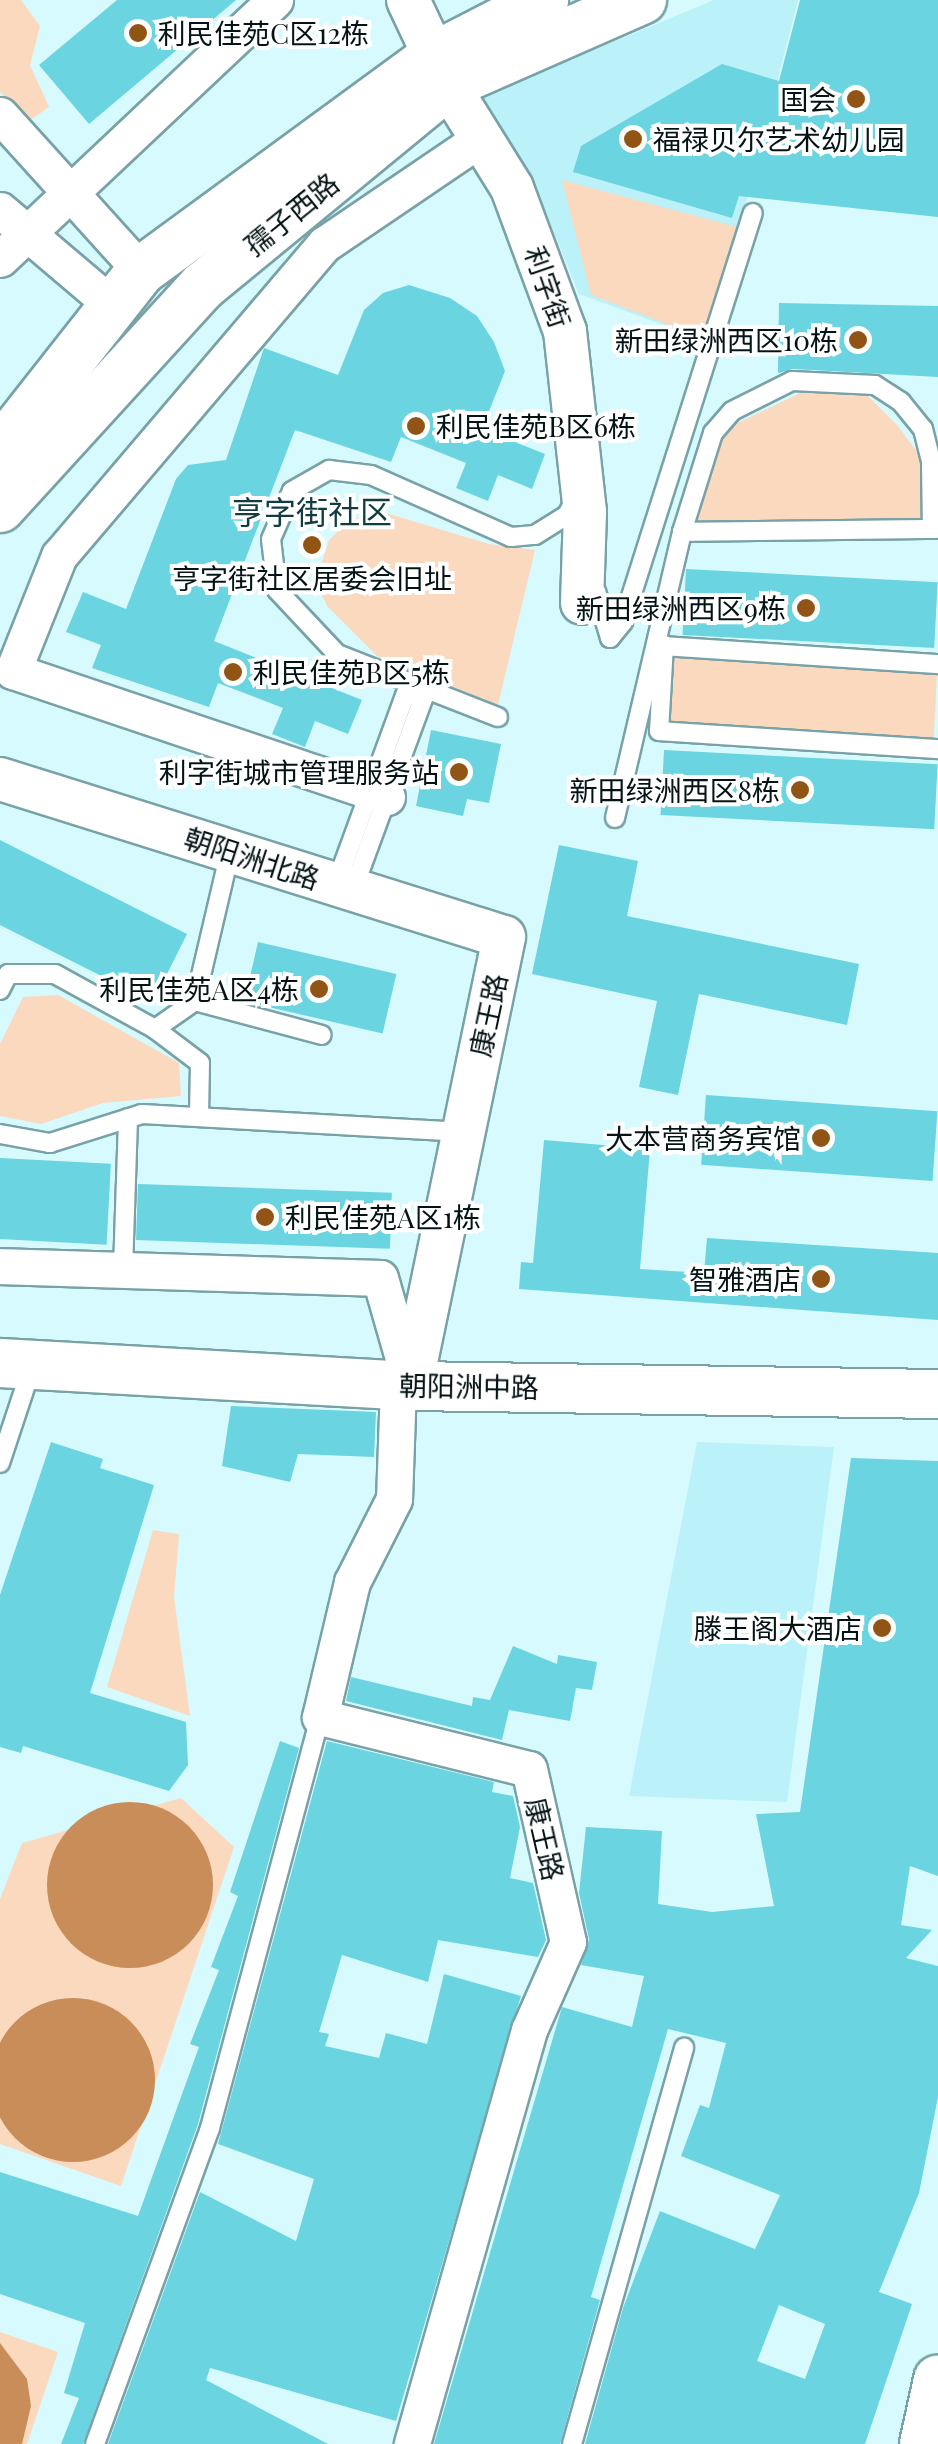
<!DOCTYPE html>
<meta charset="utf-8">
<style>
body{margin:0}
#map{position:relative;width:938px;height:2444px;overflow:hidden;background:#d7fafe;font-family:"Playfair Display","Noto Sans SC",serif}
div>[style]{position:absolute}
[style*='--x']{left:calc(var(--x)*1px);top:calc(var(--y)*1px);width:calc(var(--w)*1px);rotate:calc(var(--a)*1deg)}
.built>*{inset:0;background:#bbf1f8}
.green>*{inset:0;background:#fbd9be;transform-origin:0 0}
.water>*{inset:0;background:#c88d59}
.round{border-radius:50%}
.building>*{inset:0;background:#6ad4e1;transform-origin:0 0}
.roads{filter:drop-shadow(2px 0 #78a2a7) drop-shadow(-2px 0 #78a2a7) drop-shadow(0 2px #78a2a7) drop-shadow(0 -2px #78a2a7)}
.service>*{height:18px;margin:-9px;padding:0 9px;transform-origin:9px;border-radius:9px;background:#fff}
.minor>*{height:35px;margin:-17.5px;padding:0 17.5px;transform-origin:17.5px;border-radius:17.5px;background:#fff}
.tertiary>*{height:42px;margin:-21px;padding:0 21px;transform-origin:21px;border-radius:21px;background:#fff}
.secondary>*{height:48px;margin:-24px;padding:0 24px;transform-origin:24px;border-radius:24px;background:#fff}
.dots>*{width:28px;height:28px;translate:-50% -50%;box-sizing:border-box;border:5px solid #fff;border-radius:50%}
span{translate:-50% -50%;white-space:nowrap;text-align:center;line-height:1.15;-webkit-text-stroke:8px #fff;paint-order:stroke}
.poi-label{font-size:28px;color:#041315}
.left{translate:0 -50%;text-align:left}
.right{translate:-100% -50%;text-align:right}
.street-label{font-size:28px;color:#041315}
.quarter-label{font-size:32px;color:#123c40}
</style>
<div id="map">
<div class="built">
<i style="clip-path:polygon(714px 0,798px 0,710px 342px,579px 294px,533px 181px,481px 97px)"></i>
<i style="clip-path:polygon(697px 1442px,834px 1447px,787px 1802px,629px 1796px)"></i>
</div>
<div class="green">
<i style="clip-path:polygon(0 0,21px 0,40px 26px,30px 65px,49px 107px,29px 121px,0 92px)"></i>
<i style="clip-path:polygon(562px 180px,737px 227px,703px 338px,591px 295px)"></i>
<i style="clip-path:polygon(800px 393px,867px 395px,897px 425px,921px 457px,923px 520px,693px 524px,723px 430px)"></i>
<i style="clip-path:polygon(376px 510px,489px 544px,535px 550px,498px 705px,377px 656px,327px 606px,316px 582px,329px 540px,348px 522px)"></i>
<i style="left:665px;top:648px;width:273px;height:81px;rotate:3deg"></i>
<i style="clip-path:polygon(58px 995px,179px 1063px,181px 1096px,103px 1103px,41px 1124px,0 1116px,0 1044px,23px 997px)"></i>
<i style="clip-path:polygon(153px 1530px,179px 1534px,174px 1597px,190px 1716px,107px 1687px)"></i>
<i style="clip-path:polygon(181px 1798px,234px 1847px,121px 2186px,0 2144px,0 1899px,22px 1843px)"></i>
<i style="clip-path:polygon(0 2332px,58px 2352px,27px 2444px,0 2444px)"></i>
</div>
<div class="water">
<i class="round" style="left:47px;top:1802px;width:166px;height:166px"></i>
<i class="round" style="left:-9px;top:1998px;width:164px;height:164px"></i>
<i style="clip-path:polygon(0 2343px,27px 2379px,31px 2406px,22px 2444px,0 2444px)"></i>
</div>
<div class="building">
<i style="clip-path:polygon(117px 0,236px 0,89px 124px,39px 65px)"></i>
<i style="clip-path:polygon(800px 0,938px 0,938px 217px,739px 196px,732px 218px,573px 172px,581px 146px,722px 64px,779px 81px)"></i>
<i style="clip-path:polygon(409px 285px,450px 298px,477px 316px,494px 342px,505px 371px,482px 429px,545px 454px,532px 489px,498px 475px,488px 501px,456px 488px,466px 463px,401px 437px,391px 462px,295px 430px,214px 641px,362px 700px,348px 734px,315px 721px,305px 747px,272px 734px,283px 708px,218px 683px,209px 707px,92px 668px,101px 645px,66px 632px,83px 592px,126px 609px,176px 479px,188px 465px,226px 460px,264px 348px,338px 375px,364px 310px,383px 293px)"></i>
<i style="clip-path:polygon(779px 303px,938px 306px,938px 377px,793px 369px,778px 373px)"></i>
<i style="left:686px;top:569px;width:252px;height:66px;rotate:3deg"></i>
<i style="clip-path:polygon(431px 730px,501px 744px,489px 803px,467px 799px,463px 816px,416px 806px)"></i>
<i style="left:664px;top:750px;width:274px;height:65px;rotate:3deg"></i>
<i style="clip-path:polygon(0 840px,187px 934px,153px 1002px,0 925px)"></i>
<i style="clip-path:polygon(559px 845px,638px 861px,627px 916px,859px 964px,847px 1025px,699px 994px,678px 1095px,639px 1087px,657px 1001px,532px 974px)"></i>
<i style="left:258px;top:942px;width:142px;height:61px;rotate:13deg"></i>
<i style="left:706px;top:1095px;width:232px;height:70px;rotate:4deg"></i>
<i style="clip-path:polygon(544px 1140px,650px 1149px,640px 1269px,704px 1273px,707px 1238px,938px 1253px,938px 1320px,519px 1289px,521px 1262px,533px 1263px)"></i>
<i style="left:0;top:1158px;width:111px;height:81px;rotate:3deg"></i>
<i style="left:138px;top:1184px;width:254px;height:56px;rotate:2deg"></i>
<i style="clip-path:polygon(231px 1406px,376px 1412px,374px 1457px,298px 1454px,290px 1482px,222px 1466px)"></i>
<i style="clip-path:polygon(51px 1442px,103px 1459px,100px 1468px,154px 1485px,90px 1693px,186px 1722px,188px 1765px,169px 1791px,23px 1746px,21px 1753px,0 1747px,0 1595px)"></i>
<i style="clip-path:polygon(evenodd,851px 1458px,938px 1461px,938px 1876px,910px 1866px,901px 1925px,932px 1930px,906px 1958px,938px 1966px,938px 2097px,919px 2193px,879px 2292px,912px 2304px,865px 2444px,585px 2444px,623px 2308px,660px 2211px,755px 2249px,780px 2195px,681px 2156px,700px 2105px,709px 2108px,726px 2043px,668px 2029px,591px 2297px,600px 2300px,560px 2444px,434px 2444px,562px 2007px,632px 2027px,644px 1976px,581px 1965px,589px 1939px,579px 1893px,586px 1827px,662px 1831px,658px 1904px,712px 1912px,774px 1906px,756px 1814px,800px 1812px,851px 1458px,779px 2305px,825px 2324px,805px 2379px,757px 2361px,779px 2305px)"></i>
<i style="clip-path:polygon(513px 1646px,557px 1664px,558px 1655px,597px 1662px,592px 1690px,576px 1688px,570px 1721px,509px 1710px,502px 1740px,346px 1701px,351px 1677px,472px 1706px,473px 1697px,490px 1700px)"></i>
<i style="clip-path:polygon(280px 1741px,299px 1748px,198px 2124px,83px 2444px,61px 2444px,79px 2398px,64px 2393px,85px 2323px,0 2294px,0 2172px,138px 2216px,199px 2047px,190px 2044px,219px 1970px,211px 1967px,238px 1896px,230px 1892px)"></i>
<i style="clip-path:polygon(327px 1741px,494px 1782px,492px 1792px,513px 1796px,520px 1827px,510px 1878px,533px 1883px,546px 1940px,538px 1957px,438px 1940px,428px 1982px,342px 1955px,319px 2032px,329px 2034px,325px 2046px,379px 2058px,386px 2033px,427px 2044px,444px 1974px,521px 1996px,396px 2421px,210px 2368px,206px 2380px,328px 2444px,108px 2444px,200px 2192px,296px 2241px,314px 2179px,218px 2144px)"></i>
</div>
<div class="roads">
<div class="service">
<i style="--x:682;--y:532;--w:104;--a:-72.6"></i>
<i style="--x:713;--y:433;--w:29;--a:-49"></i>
<i style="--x:732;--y:411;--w:67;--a:-26.6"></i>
<i style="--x:792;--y:381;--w:83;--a:2.8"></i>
<i style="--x:875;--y:385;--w:31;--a:33"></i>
<i style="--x:901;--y:402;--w:35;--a:51"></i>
<i style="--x:923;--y:429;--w:33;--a:76"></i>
<i style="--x:931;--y:461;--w:68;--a:89.2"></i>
<i style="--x:596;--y:591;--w:49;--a:73.4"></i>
<i style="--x:610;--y:638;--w:21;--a:-51"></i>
<i style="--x:623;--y:622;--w:429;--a:-72.4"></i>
<i style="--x:664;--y:645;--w:86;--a:93.3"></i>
<i style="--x:659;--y:731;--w:280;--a:3.7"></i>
<i style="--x:664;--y:646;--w:275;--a:3.8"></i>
<i style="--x:498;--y:717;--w:173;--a:-158.6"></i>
<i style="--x:337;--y:654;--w:88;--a:-133.2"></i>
<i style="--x:277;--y:590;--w:51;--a:-96.7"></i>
<i style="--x:271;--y:539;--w:52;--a:-66.4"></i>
<i style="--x:292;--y:491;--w:43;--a:-29.6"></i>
<i style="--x:329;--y:470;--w:42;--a:6.8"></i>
<i style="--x:371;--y:475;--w:153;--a:23.9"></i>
<i style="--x:511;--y:537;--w:24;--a:-5"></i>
<i style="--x:535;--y:535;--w:38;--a:-32"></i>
<i style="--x:567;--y:515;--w:15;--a:-62"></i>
<i style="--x:615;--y:818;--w:294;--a:-76.8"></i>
<i style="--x:682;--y:532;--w:256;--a:-0.7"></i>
<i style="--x:336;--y:884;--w:203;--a:-69.9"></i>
<i style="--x:406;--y:693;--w:18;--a:19"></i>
<i style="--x:423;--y:699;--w:202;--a:110.2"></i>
<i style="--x:0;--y:990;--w:18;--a:-63"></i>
<i style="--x:8;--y:974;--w:47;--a:0"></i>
<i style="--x:55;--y:974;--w:114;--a:28.8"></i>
<i style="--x:155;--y:1029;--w:49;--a:-35"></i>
<i style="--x:195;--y:1001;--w:131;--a:15"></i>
<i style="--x:195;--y:1001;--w:153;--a:-76.8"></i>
<i style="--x:155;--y:1029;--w:56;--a:37.1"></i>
<i style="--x:200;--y:1063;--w:54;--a:91.1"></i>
<i style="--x:0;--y:1134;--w:51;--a:10.2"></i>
<i style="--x:50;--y:1143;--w:96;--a:-17.5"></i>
<i style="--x:142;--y:1114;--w:322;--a:3.2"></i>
<i style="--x:123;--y:1270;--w:152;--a:-88.1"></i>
<i style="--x:0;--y:1463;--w:99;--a:-71.7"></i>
<i style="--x:95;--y:2444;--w:336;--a:-70"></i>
<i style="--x:210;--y:2128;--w:425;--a:-75"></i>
<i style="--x:572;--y:2444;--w:412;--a:-74.2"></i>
</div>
<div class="minor">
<i style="--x:0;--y:115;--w:210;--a:47.9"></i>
<i style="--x:0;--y:210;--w:148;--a:40.3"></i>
<i style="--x:0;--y:259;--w:378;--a:-43.3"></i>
<i style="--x:387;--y:797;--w:395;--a:-161.4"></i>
<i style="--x:13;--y:671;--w:124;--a:-68.2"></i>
<i style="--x:59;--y:556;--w:410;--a:-49.6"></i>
<i style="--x:325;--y:244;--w:189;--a:-34.2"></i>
<i style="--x:0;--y:1266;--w:380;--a:1.8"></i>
<i style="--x:380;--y:1278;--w:112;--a:74"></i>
<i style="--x:398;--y:1385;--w:114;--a:92"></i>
<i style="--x:394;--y:1499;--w:93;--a:116.8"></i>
<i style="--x:352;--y:1582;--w:139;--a:103.3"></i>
<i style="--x:320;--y:1717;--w:215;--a:14"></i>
<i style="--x:529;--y:1769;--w:177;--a:77.3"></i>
<i style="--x:568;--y:1942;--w:96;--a:113.9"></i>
<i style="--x:529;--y:2030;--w:430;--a:105.8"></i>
</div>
<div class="tertiary">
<i style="--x:408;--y:0;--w:94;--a:64.8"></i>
<i style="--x:448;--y:85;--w:121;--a:58.1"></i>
<i style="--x:512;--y:188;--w:153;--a:69.7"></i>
<i style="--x:565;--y:331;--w:182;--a:83.7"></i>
<i style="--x:585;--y:512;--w:91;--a:91.9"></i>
<i style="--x:0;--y:779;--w:528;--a:17.41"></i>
<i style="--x:504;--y:937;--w:459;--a:101.7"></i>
</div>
<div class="secondary">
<i style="--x:0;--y:450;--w:228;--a:-51.8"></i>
<i style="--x:141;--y:271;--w:362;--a:-36.2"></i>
<i style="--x:433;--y:57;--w:125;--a:-27.2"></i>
<i style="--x:0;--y:508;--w:301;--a:-47.6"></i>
<i style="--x:203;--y:286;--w:317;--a:-39.4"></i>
<i style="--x:448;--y:85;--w:212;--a:-23.7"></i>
<i style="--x:0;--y:1363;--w:412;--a:3.2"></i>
<i style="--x:411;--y:1386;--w:527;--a:0.87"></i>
<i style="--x:924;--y:2444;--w:66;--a:-77.7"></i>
</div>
</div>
<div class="dots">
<i style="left:138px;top:33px;background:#905414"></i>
<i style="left:856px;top:99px;background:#905414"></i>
<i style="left:633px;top:139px;background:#905414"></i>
<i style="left:858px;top:340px;background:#905414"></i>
<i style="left:416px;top:426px;background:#905414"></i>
<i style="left:312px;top:545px;background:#905414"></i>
<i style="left:806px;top:608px;background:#905414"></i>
<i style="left:233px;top:672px;background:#905414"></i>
<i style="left:459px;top:772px;background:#905414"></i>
<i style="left:800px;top:790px;background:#905414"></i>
<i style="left:319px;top:989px;background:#905414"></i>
<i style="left:821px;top:1138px;background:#905414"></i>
<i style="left:265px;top:1217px;background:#905414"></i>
<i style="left:821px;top:1279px;background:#905414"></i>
<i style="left:882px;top:1628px;background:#905414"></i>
</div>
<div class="poi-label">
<span class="left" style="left:158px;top:33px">利民佳苑C区12栋</span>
<span class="right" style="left:836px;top:99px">国会</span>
<span class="left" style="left:653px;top:139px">福禄贝尔艺术幼儿园</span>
<span class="right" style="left:838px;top:340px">新田绿洲西区10栋</span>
<span class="left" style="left:436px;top:426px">利民佳苑B区6栋</span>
<span style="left:312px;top:578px">亨字街社区居委会旧址</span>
<span class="right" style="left:786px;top:608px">新田绿洲西区9栋</span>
<span class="left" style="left:253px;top:672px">利民佳苑B区5栋</span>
<span class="right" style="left:439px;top:772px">利字街城市管理服务站</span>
<span class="right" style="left:780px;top:790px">新田绿洲西区8栋</span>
<span class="right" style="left:299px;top:989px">利民佳苑A区4栋</span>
<span class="right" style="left:801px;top:1138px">大本营商务宾馆</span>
<span class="left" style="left:285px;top:1217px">利民佳苑A区1栋</span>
<span class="right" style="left:801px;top:1279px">智雅酒店</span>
<span class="right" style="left:862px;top:1628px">滕王阁大酒店</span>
</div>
<div class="street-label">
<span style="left:291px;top:214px;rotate:-39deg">孺子西路</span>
<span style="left:548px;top:287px;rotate:71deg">利字街</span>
<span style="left:252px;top:858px;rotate:18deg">朝阳洲北路</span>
<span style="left:488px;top:1015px;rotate:-78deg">康王路</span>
<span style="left:469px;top:1386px;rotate:1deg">朝阳洲中路</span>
<span style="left:545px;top:1839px;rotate:77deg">康王路</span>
</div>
<div class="quarter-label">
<span style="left:312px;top:511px">亨字街社区</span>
</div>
</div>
